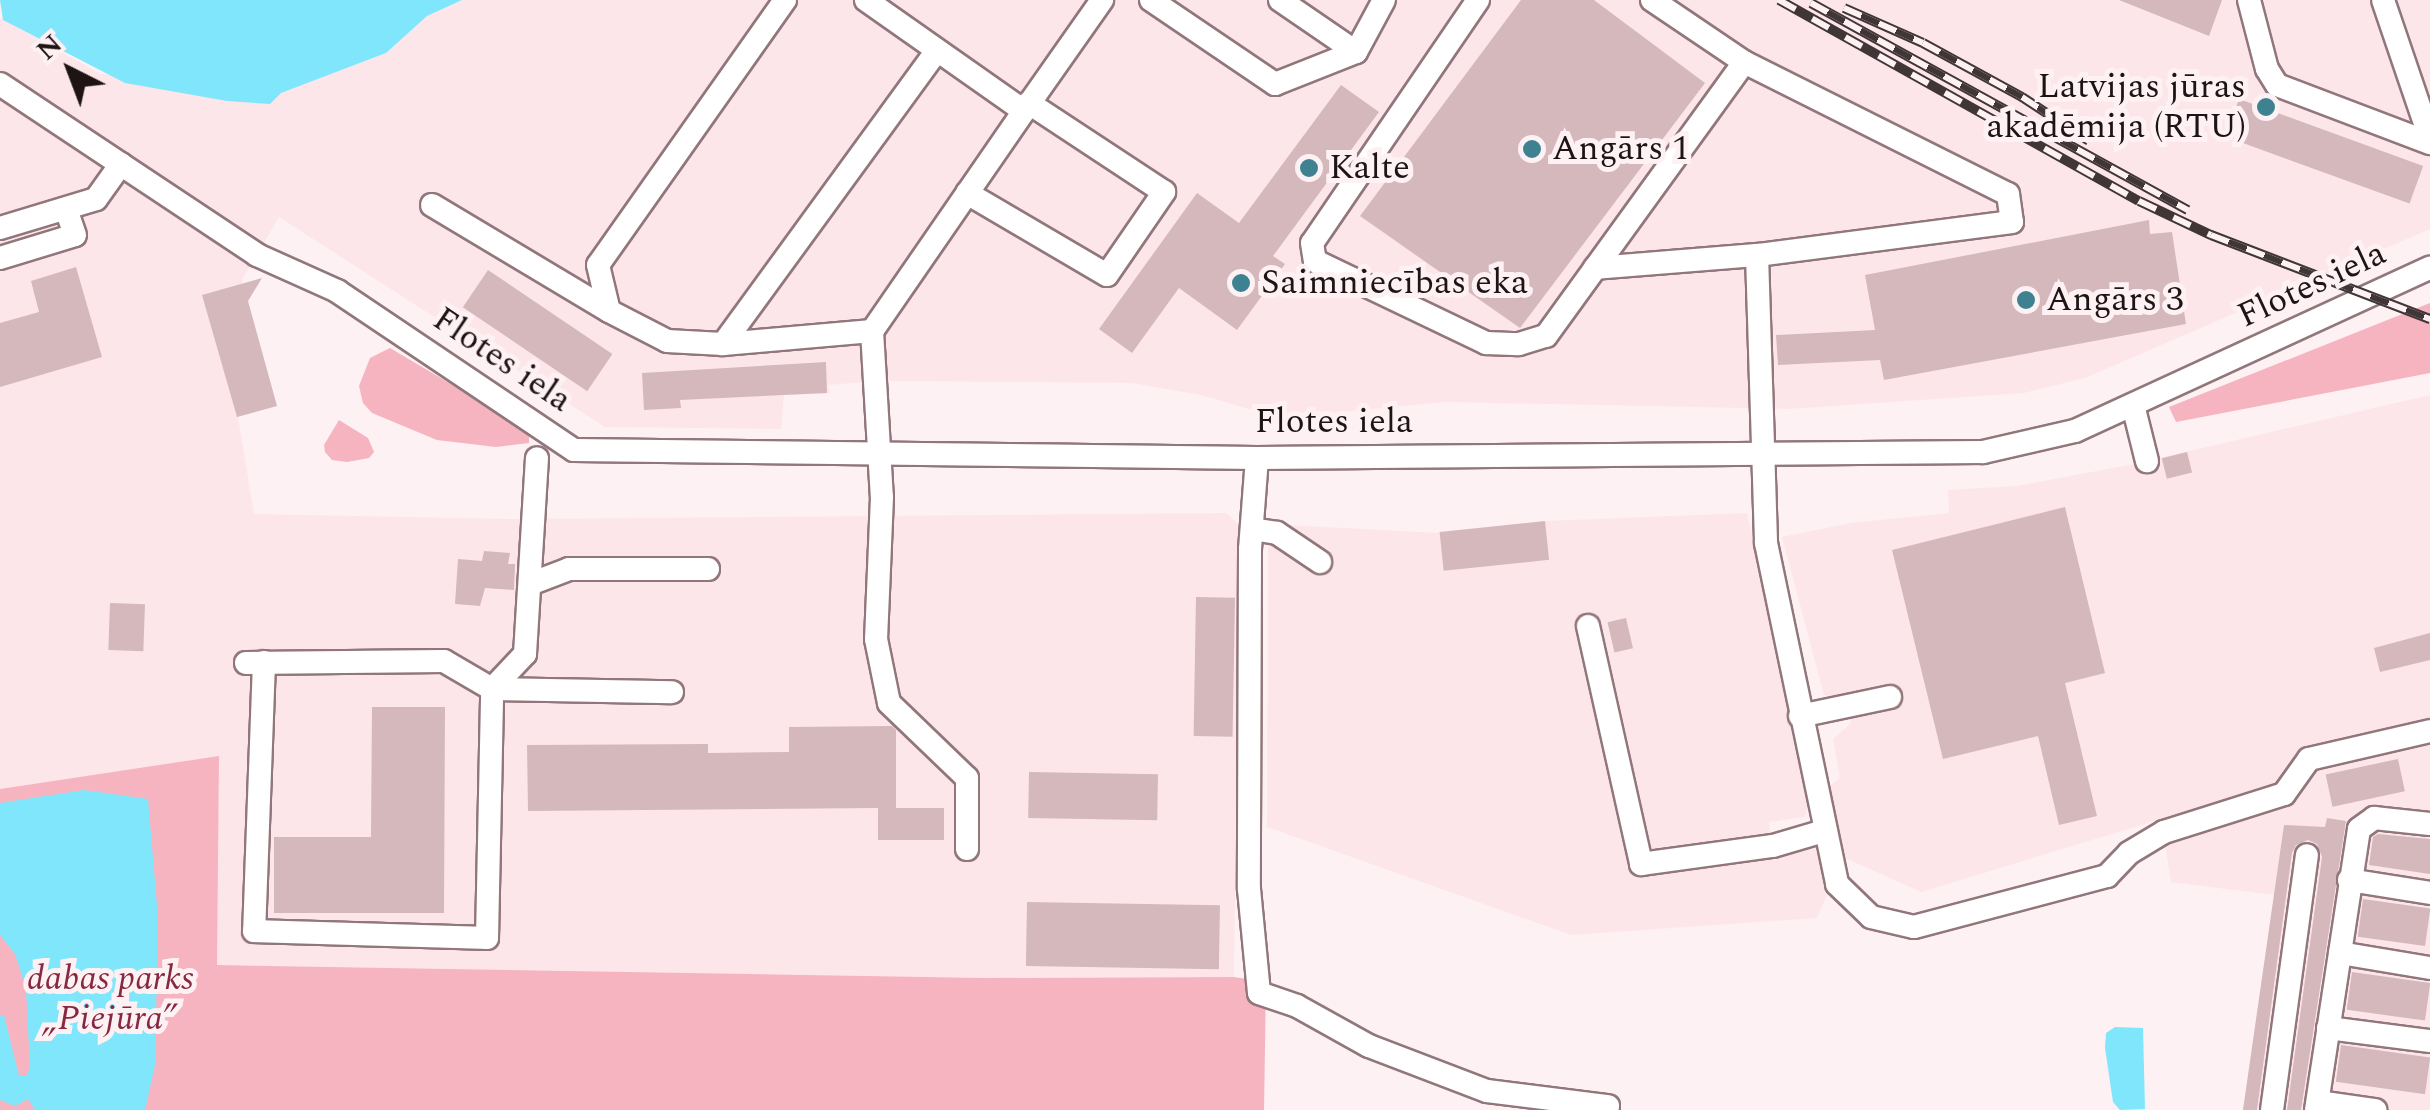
<!DOCTYPE html>
<meta charset="utf-8">
<style>
body{margin:0}
#map{position:relative;width:2430px;height:1110px;overflow:hidden;background:#fdf1f3;font-family:Spectral,serif}
div>[style]{position:absolute}
[style*='--x']{left:calc(var(--x)*1px);top:calc(var(--y)*1px);width:calc(var(--w)*1px);rotate:calc(var(--a)*1deg)}
.built>*{inset:0;background:#fde6e9}
.green>*{inset:0;background:#f5b4bf}
.water>*{inset:0;background:#80e6fc}
.building>*{inset:0;background:#d4b8bc;transform-origin:0 0}
.roads{filter:drop-shadow(2px 0 #91777b) drop-shadow(-2px 0 #91777b) drop-shadow(0 2px #91777b) drop-shadow(0 -2px #91777b)}
.minor>*{height:22px;margin:-11px;padding:0 11px;transform-origin:11px;border-radius:11px;background:#fff}
.rail>*{height:10px;margin-top:-5px;transform-origin:0;background:repeating-linear-gradient(90deg,#fdf1f3 0 19px,#403638 0 38px);box-sizing:border-box;border-block:2px solid #403638}
.dots>*{width:28px;height:28px;translate:-50% -50%;box-sizing:border-box;border:5px solid #fdf1f3;border-radius:50%}
span{translate:-50% -50%;white-space:nowrap;text-align:center;line-height:1.15;-webkit-text-stroke:10px #fdf1f3;paint-order:stroke}
.poi-label{font-size:35px;color:#1e1416}
.right{translate:-100% -50%;text-align:right}
.left{translate:0 -50%;text-align:left}
.street-label{font-size:35px;color:#1e1416}
.park-label{font-size:35px;color:#872842;font-style:italic}
.north{position:absolute;left:20px;top:20px;width:100px;height:100px;-webkit-text-stroke:8px #fdf1f3;paint-order:stroke;rotate:318deg;font-size:28px;font-weight:700;line-height:40px;text-align:center;color:#1e1416}
.north::after{content:'';display:block;margin:auto;width:35px;height:45px;background:#1e1416;clip-path:polygon(50% 0,100% 100%,50% 72%,0 100%)}
</style>
<div id="map">
<div class="built">
<i style="clip-path:polygon(462px 0,2430px 0,2430px 229px,2085px 378px,2024px 393px,1788px 409px,1445px 402px,1280px 418px,1201px 395px,1132px 383px,878px 381px,828px 385px,830px 393px,784px 395px,781px 429px,605px 427px,279px 217px,242px 280px,277px 406px,238px 417px,254px 514px,514px 519px,1226px 513px,1240px 526px,1234px 977px,985px 978px,216px 965px,219px 757px,0 789px,0 18px,101px 74px,281px 93px,386px 53px,427px 16px)"></i>
<i style="clip-path:polygon(2430px 395px,2430px 1110px,2243px 1110px,2274px 895px,2171px 882px,2161px 819px,1921px 892px,1845px 858px,1828px 787px,1840px 778px,1833px 739px,1851px 723px,1844px 698px,1824px 695px,1782px 537px,1851px 523px,1949px 513px,1948px 490px,2017px 486px,2134px 464px)"></i>
<i style="clip-path:polygon(1747px 513px,1808px 803px,1805px 817px,1769px 822px,1774px 861px,1781px 853px,1819px 848px,1826px 897px,1817px 918px,1571px 935px,1267px 827px,1268px 541px,1286px 525px,1440px 533px,1545px 521px)"></i>
</div>
<div class="green">
<i style="clip-path:polygon(2430px 303px,2430px 373px,2176px 422px,2169px 407px)"></i>
<i style="clip-path:polygon(390px 348px,520px 425px,529px 431px,529px 443px,496px 447px,437px 440px,372px 413px,363px 403px,359px 386px,370px 358px)"></i>
<i style="clip-path:polygon(339px 420px,368px 438px,374px 452px,369px 458px,347px 462px,332px 460px,325px 452px,324px 445px)"></i>
<i style="clip-path:polygon(219px 756px,217px 965px,985px 978px,1234px 977px,1266px 982px,1264px 1110px,0 1110px,0 789px)"></i>
</div>
<div class="water">
<i style="clip-path:polygon(0 0,462px 0,427px 16px,386px 53px,281px 93px,270px 104px,227px 101px,125px 83px,3px 20px)"></i>
<i style="clip-path:polygon(84px 790px,148px 799px,158px 917px,155px 1065px,145px 1110px,35px 1110px,28px 1099px,15px 1106px,0 1100px,0 1015px,4px 1015px,19px 1076px,27px 1075px,30px 1067px,26px 989px,15px 954px,0 935px,0 803px)"></i>
<i style="clip-path:polygon(2115px 1027px,2143px 1028px,2145px 1109px,2120px 1110px,2113px 1102px,2105px 1048px,2106px 1033px)"></i>
</div>
<div class="building">
<i style="clip-path:polygon(1521px 0,1594px 0,1705px 83px,1520px 328px,1360px 216px)"></i>
<i style="clip-path:polygon(2119px 0,2222px 0,2209px 36px)"></i>
<i style="clip-path:polygon(1341px 85px,1379px 112px,1273px 256px,1285px 264px,1237px 330px,1179px 288px,1132px 353px,1099px 329px,1197px 193px,1239px 223px)"></i>
<i style="left:2239px;top:99px;width:196px;height:40px;rotate:20deg"></i>
<i style="clip-path:polygon(2149px 220px,2150px 234px,2172px 232px,2186px 324px,1884px 380px,1880px 360px,1778px 365px,1776px 335px,1875px 330px,1865px 275px)"></i>
<i style="clip-path:polygon(76px 267px,102px 357px,0 387px,0 323px,39px 312px,31px 281px)"></i>
<i style="left:488px;top:270px;width:150px;height:45px;rotate:34deg"></i>
<i style="clip-path:polygon(262px 278px,248px 301px,277px 406px,237px 417px,202px 295px)"></i>
<i style="clip-path:polygon(826px 362px,827px 393px,680px 400px,681px 408px,644px 410px,642px 373px)"></i>
<i style="left:2187px;top:452px;width:21px;height:26px;rotate:76deg"></i>
<i style="clip-path:polygon(2065px 507px,2105px 673px,2065px 683px,2097px 816px,2059px 825px,2038px 736px,1943px 759px,1892px 550px)"></i>
<i style="left:1545px;top:521px;width:39px;height:106px;rotate:84deg"></i>
<i style="clip-path:polygon(484px 551px,510px 553px,508px 564px,515px 564px,514px 590px,485px 588px,480px 606px,455px 604px,458px 559px,482px 561px)"></i>
<i style="left:1196px;top:597px;width:39px;height:139px;rotate:1deg"></i>
<i style="left:110px;top:603px;width:35px;height:47px;rotate:2deg"></i>
<i style="left:1626px;top:618px;width:31px;height:19px;rotate:77deg"></i>
<i style="clip-path:polygon(2430px 633px,2430px 660px,2380px 672px,2374px 648px)"></i>
<i style="clip-path:polygon(372px 707px,445px 707px,444px 913px,274px 913px,274px 837px,371px 837px)"></i>
<i style="clip-path:polygon(892px 726px,896px 730px,896px 808px,944px 808px,944px 840px,878px 840px,878px 808px,528px 811px,527px 745px,708px 744px,708px 753px,789px 752px,789px 727px)"></i>
<i style="left:2398px;top:759px;width:33px;height:74px;rotate:78deg"></i>
<i style="left:1029px;top:772px;width:129px;height:46px;rotate:1deg"></i>
<i style="clip-path:polygon(2327px 818px,2346px 821px,2301px 1110px,2287px 1110px,2322px 857px,2317px 844px,2308px 840px,2296px 845px,2292px 853px,2257px 1110px,2243px 1110px,2284px 825px,2325px 827px)"></i>
<i style="clip-path:polygon(2378px 834px,2430px 839px,2430px 874px,2369px 865px,2373px 837px)"></i>
<i style="left:2363px;top:899px;width:68px;height:38px;rotate:8deg"></i>
<i style="left:1027px;top:902px;width:193px;height:64px;rotate:1deg"></i>
<i style="left:2352px;top:972px;width:79px;height:38px;rotate:8deg"></i>
<i style="left:2341px;top:1045px;width:90px;height:37px;rotate:8deg"></i>
</div>
<div class="roads">
<div class="minor">
<i style="--x:785;--y:0;--w:324;--a:125.2"></i>
<i style="--x:598;--y:265;--w:47;--a:76.6"></i>
<i style="--x:609;--y:311;--w:65;--a:27.3"></i>
<i style="--x:667;--y:341;--w:56;--a:3.1"></i>
<i style="--x:723;--y:344;--w:150;--a:-5"></i>
<i style="--x:866;--y:0;--w:193;--a:35.1"></i>
<i style="--x:1024;--y:111;--w:267;--a:124.6"></i>
<i style="--x:872;--y:331;--w:166;--a:86.6"></i>
<i style="--x:882;--y:497;--w:142;--a:92.4"></i>
<i style="--x:876;--y:639;--w:65;--a:78.5"></i>
<i style="--x:889;--y:703;--w:108;--a:43.9"></i>
<i style="--x:967;--y:778;--w:71;--a:90"></i>
<i style="--x:1151;--y:0;--w:150;--a:34.1"></i>
<i style="--x:1275;--y:84;--w:87;--a:-21.6"></i>
<i style="--x:1356;--y:52;--w:59;--a:-61.7"></i>
<i style="--x:1280;--y:0;--w:92;--a:34.4"></i>
<i style="--x:1478;--y:0;--w:294;--a:124.3"></i>
<i style="--x:1312;--y:243;--w:18;--a:81"></i>
<i style="--x:1315;--y:261;--w:190;--a:25.6"></i>
<i style="--x:1486;--y:343;--w:33;--a:2"></i>
<i style="--x:1519;--y:344;--w:28;--a:-17"></i>
<i style="--x:1546;--y:336;--w:338;--a:-54.1"></i>
<i style="--x:1744;--y:62;--w:111;--a:-146"></i>
<i style="--x:2249;--y:0;--w:71;--a:75.4"></i>
<i style="--x:2267;--y:69;--w:19;--a:58"></i>
<i style="--x:2277;--y:85;--w:164;--a:20.8"></i>
<i style="--x:2383;--y:0;--w:146;--a:71.2"></i>
<i style="--x:1744;--y:62;--w:295;--a:26.6"></i>
<i style="--x:2008;--y:194;--w:28;--a:82"></i>
<i style="--x:2012;--y:222;--w:257;--a:172.6"></i>
<i style="--x:1757;--y:255;--w:288;--a:88.2"></i>
<i style="--x:1766;--y:543;--w:348;--a:78.2"></i>
<i style="--x:1837;--y:884;--w:47;--a:44.1"></i>
<i style="--x:1871;--y:917;--w:44;--a:13.1"></i>
<i style="--x:1914;--y:927;--w:200;--a:-14.8"></i>
<i style="--x:2107;--y:876;--w:32;--a:-46"></i>
<i style="--x:2129;--y:853;--w:41;--a:-31"></i>
<i style="--x:2164;--y:832;--w:126;--a:-17.6"></i>
<i style="--x:2284;--y:794;--w:43;--a:-54.5"></i>
<i style="--x:2309;--y:759;--w:124;--a:-13"></i>
<i style="--x:0;--y:84;--w:309;--a:33.6"></i>
<i style="--x:257;--y:255;--w:88;--a:24.2"></i>
<i style="--x:337;--y:291;--w:285;--a:33.9"></i>
<i style="--x:574;--y:450;--w:683;--a:0.67"></i>
<i style="--x:1257;--y:458;--w:726;--a:-0.47"></i>
<i style="--x:1983;--y:452;--w:94;--a:-12.9"></i>
<i style="--x:2075;--y:431;--w:391;--a:-24.7"></i>
<i style="--x:1024;--y:111;--w:136;--a:-54.9"></i>
<i style="--x:967;--y:193;--w:162;--a:30.4"></i>
<i style="--x:1107;--y:275;--w:101;--a:-55.5"></i>
<i style="--x:1164;--y:192;--w:162;--a:-146.6"></i>
<i style="--x:432;--y:205;--w:206;--a:30.9"></i>
<i style="--x:0;--y:228;--w:100;--a:-16.8"></i>
<i style="--x:96;--y:199;--w:43;--a:-54.5"></i>
<i style="--x:0;--y:258;--w:78;--a:-17"></i>
<i style="--x:75;--y:235;--w:28;--a:-109"></i>
<i style="--x:1595;--y:268;--w:163;--a:-4.6"></i>
<i style="--x:723;--y:344;--w:363;--a:-53.9"></i>
<i style="--x:2133;--y:405;--w:58;--a:76"></i>
<i style="--x:1257;--y:458;--w:91;--a:94.4"></i>
<i style="--x:1250;--y:549;--w:340;--a:90.2"></i>
<i style="--x:1249;--y:889;--w:104;--a:84.5"></i>
<i style="--x:1259;--y:993;--w:40;--a:18.9"></i>
<i style="--x:1297;--y:1006;--w:82;--a:29.1"></i>
<i style="--x:1369;--y:1046;--w:126;--a:20.9"></i>
<i style="--x:1487;--y:1091;--w:122;--a:7.1"></i>
<i style="--x:1252;--y:529;--w:25;--a:9"></i>
<i style="--x:1277;--y:533;--w:52;--a:34"></i>
<i style="--x:530;--y:584;--w:42;--a:-21"></i>
<i style="--x:569;--y:569;--w:139;--a:0"></i>
<i style="--x:1588;--y:626;--w:244;--a:77.4"></i>
<i style="--x:1641;--y:864;--w:133;--a:-7.8"></i>
<i style="--x:1773;--y:846;--w:53;--a:-16.4"></i>
<i style="--x:264;--y:662;--w:269;--a:92.1"></i>
<i style="--x:254;--y:931;--w:233;--a:1.7"></i>
<i style="--x:487;--y:938;--w:249;--a:-88.8"></i>
<i style="--x:492;--y:689;--w:48;--a:-46.7"></i>
<i style="--x:525;--y:654;--w:196;--a:-86.5"></i>
<i style="--x:246;--y:663;--w:198;--a:-0.6"></i>
<i style="--x:444;--y:661;--w:56;--a:30.3"></i>
<i style="--x:492;--y:689;--w:180;--a:1"></i>
<i style="--x:1800;--y:716;--w:92;--a:-11.9"></i>
<i style="--x:2349;--y:880;--w:82;--a:9.1"></i>
<i style="--x:2340;--y:953;--w:91;--a:9.5"></i>
<i style="--x:2328;--y:1028;--w:103;--a:7.3"></i>
<i style="--x:2318;--y:1102;--w:58;--a:8"></i>
<i style="--x:2272;--y:1110;--w:257;--a:-82.2"></i>
<i style="--x:2316;--y:1110;--w:284;--a:-81.3"></i>
<i style="--x:2359;--y:829;--w:19;--a:-36"></i>
<i style="--x:2374;--y:818;--w:56;--a:6.1"></i>
</div>
</div>
<div class="rail">
<i style="--x:1779;--y:0;--w:412;--a:29.2"></i>
<i style="--x:2139;--y:201;--w:80;--a:25.3"></i>
<i style="--x:2211;--y:235;--w:235;--a:21"></i>
<i style="--x:1811;--y:3;--w:430;--a:28.8"></i>
<i style="--x:1844;--y:8;--w:86;--a:23.9"></i>
<i style="--x:1923;--y:43;--w:113;--a:28.6"></i>
<i style="--x:2022;--y:97;--w:80;--a:33.3"></i>
</div>
<div class="dots">
<i style="left:2266px;top:107px;background:#3e8291"></i>
<i style="left:1532px;top:149px;background:#3e8291"></i>
<i style="left:1309px;top:168px;background:#3e8291"></i>
<i style="left:1241px;top:283px;background:#3e8291"></i>
<i style="left:2026px;top:300px;background:#3e8291"></i>
</div>
<div class="poi-label">
<span class="right" style="left:2246px;top:107px">Latvijas jūras<br>akadēmija (RTU)</span>
<span class="left" style="left:1552px;top:149px">Angārs 1</span>
<span class="left" style="left:1329px;top:168px">Kalte</span>
<span class="left" style="left:1261px;top:283px">Saimniecības eka</span>
<span class="left" style="left:2046px;top:300px">Angārs 3</span>
</div>
<div class="street-label">
<span style="left:2312px;top:285px;rotate:-25deg">Flotes iela</span>
<span style="left:502px;top:360px;rotate:34deg">Flotes iela</span>
<span style="left:1334px;top:422px">Flotes iela</span>
</div>
<div class="park-label">
<span style="left:110px;top:999px">dabas parks<br>„Piejūra”</span>
</div>
<div class="north">N</div>
</div>
